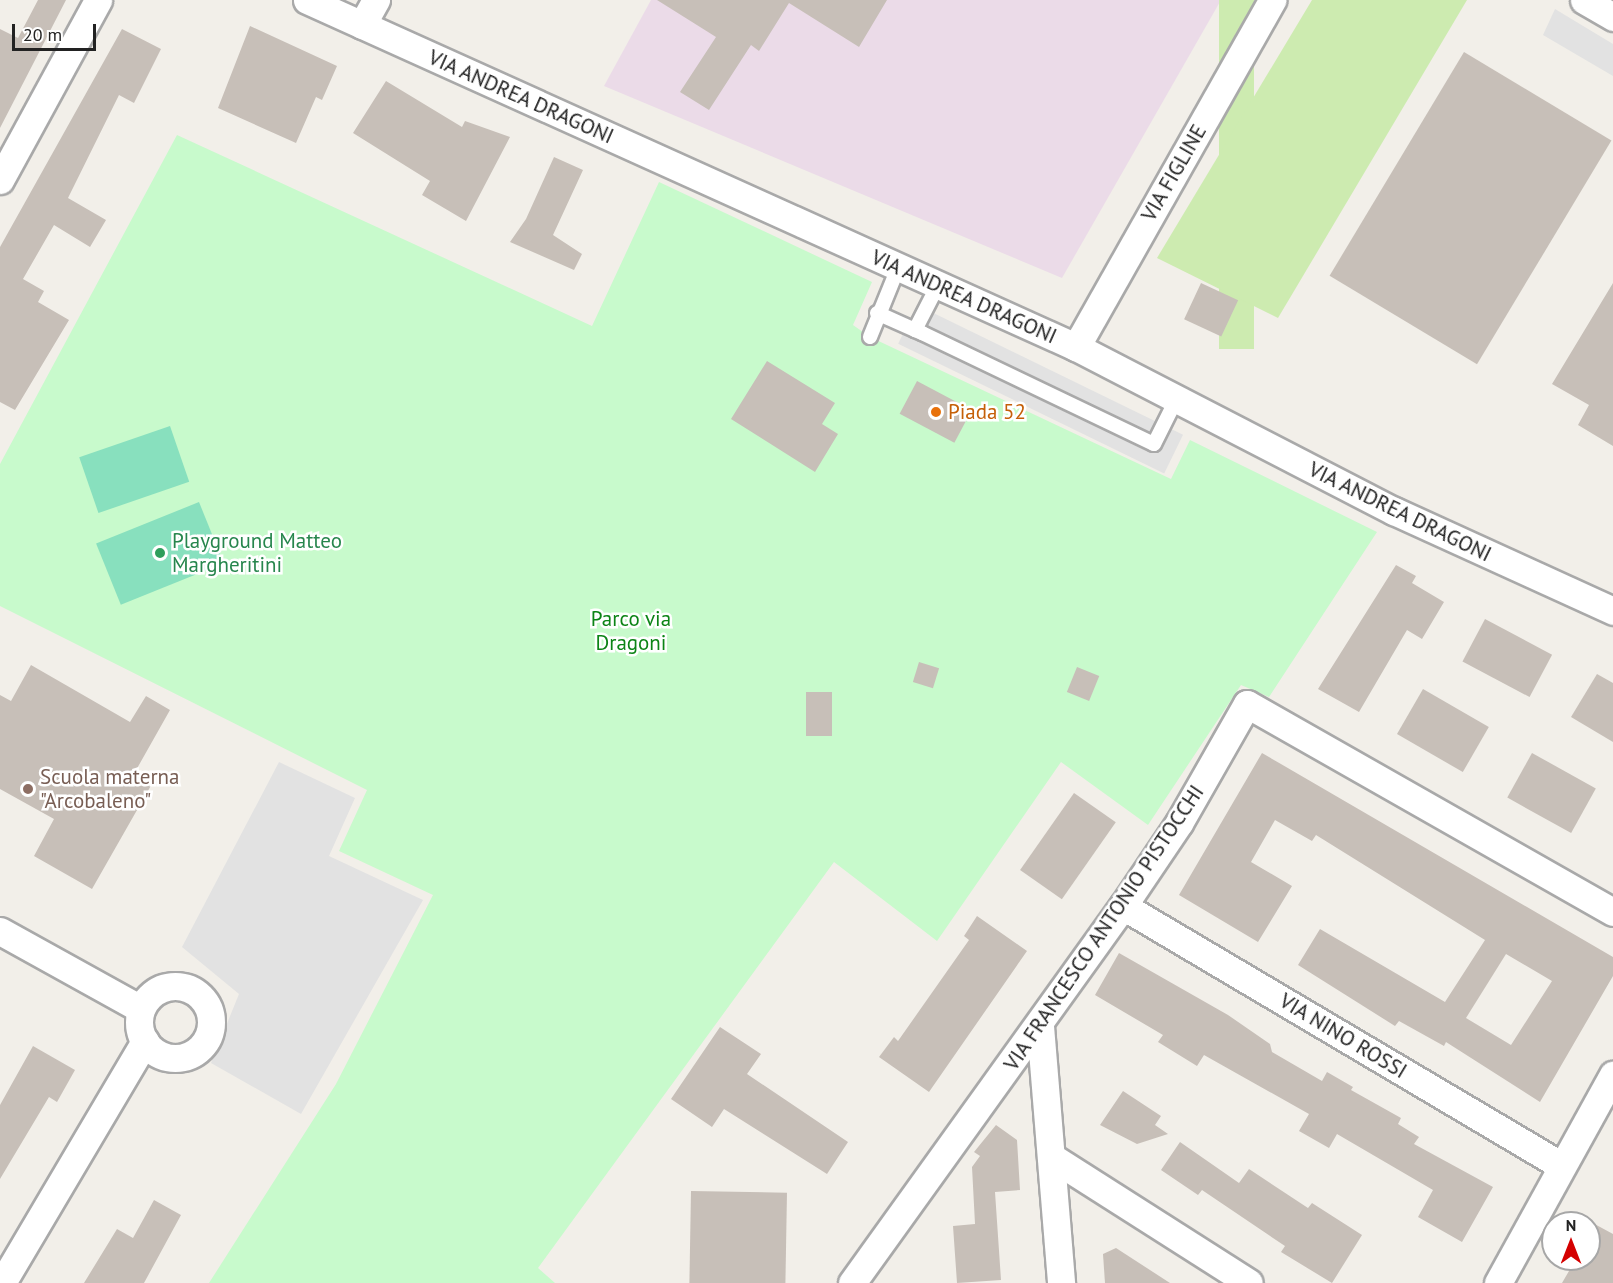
<!DOCTYPE html>
<style>
body{margin:0}
#map{position:relative;width:1613px;height:1283px;overflow:hidden;background:#f2efe9;font-family:"PT Sans",sans-serif}
div>[style]{position:absolute}
[style*='--x']{left:calc(var(--x)*1px);top:calc(var(--y)*1px);width:calc(var(--w)*1px);rotate:calc(var(--a)*1deg)}
.industrial>*{inset:0;background:#ebdbe8}
.grass>*{inset:0;background:#cdebb0;transform-origin:0 0}
.park>*{inset:0;background:#c8facc}
.pitch>*{inset:0;background:#88e0be;transform-origin:0 0}
.parking>*{inset:0;background:#e2e2e2;transform-origin:0 0}
.building>*{inset:0;background:#c7bfb8;transform-origin:0 0}
.roads{filter:drop-shadow(2px 0 #a9a9a9) drop-shadow(-2px 0 #a9a9a9) drop-shadow(0 2px #a9a9a9) drop-shadow(0 -2px #a9a9a9)}
.service>*{height:14px;margin:-7px;padding:0 7px;transform-origin:7px;border-radius:7px;background:#fff}
.minor>*{height:27px;margin:-13.5px;padding:0 13.5px;transform-origin:13.5px;border-radius:13.5px;background:#fff}
.minor>.ring{margin:-13.5px;padding:0;box-sizing:content-box;background:none;border:27px solid #fff;border-radius:50%}
.dots>*{width:16px;height:16px;translate:-50% -50%;box-sizing:border-box;border:3px solid #fff;border-radius:50%}
span{translate:-50% -50%;white-space:nowrap;text-align:center;line-height:1.15;-webkit-text-stroke:5px #fff;paint-order:stroke}
.street-label{font-size:21px;color:#222}
.food-label{font-size:21px;color:#c56008}
.left{translate:0 -50%;text-align:left}
.leisure-label{font-size:21px;color:#27864d}
.park-label{font-size:21px;color:#0c8416}
.education-label{font-size:21px;color:#785e54}
.north{position:absolute;left:1541px;top:1211px;width:60px;height:60px;box-sizing:border-box;background:#fff;border:2px solid #a7a7a7;border-radius:50%;rotate:0deg;font-size:16px;font-weight:700;line-height:24px;text-align:center;color:#222}
.north::after{content:'';display:block;margin:auto;width:21px;height:27px;background:#d40000;clip-path:polygon(50% 0,100% 100%,50% 72%,0 100%)}
.scale{position:absolute;left:12px;top:24px;width:84px;height:27px;box-sizing:border-box;border:3px solid #222;border-top:0;padding-left:8px;font-size:18px;line-height:21px;white-space:nowrap;color:#222;-webkit-text-stroke:4px #fff;paint-order:stroke}
</style>
<div id="map">
<div class="industrial">
<i style="clip-path:polygon(651px 0,1221px 0,1062px 278px,604px 86px)"></i>
</div>
<div class="grass">
<i style="left:1219px;top:0;width:35px;height:349px"></i>
<i style="clip-path:polygon(1312px 0,1467px 0,1278px 318px,1157px 258px)"></i>
</div>
<div class="park">
<i style="clip-path:polygon(177px 135px,592px 326px,659px 182px,872px 282px,853px 325px,870px 337px,1171px 479px,1190px 440px,1377px 532px,1269px 697px,1241px 685px,1148px 825px,1061px 762px,937px 941px,834px 862px,538px 1268px,555px 1283px,209px 1283px,336px 1084px,433px 895px,339px 851px,367px 790px,0 606px,0 464px)"></i>
</div>
<div class="pitch">
<i style="left:170px;top:426px;width:59px;height:96px;rotate:71deg"></i>
<i style="left:199px;top:502px;width:66px;height:111px;rotate:68deg"></i>
</div>
<div class="parking">
<i style="clip-path:polygon(1555px 9px,1613px 44px,1613px 76px,1543px 35px)"></i>
<i style="left:917px;top:305px;width:296px;height:43px;rotate:26deg"></i>
<i style="clip-path:polygon(279px 762px,355px 798px,329px 856px,423px 900px,301px 1114px,211px 1063px,239px 994px,182px 947px)"></i>
</div>
<div class="building">
<i style="clip-path:polygon(38px 0,66px 0,0 128px,0 29px,18px 38px)"></i>
<i style="clip-path:polygon(657px 0,887px 0,859px 47px,789px 3px,759px 51px,751px 45px,709px 110px,680px 92px,716px 37px)"></i>
<i style="clip-path:polygon(250px 26px,337px 66px,322px 100px,316px 97px,296px 143px,218px 108px)"></i>
<i style="clip-path:polygon(122px 29px,161px 49px,134px 103px,119px 95px,68px 198px,106px 220px,90px 247px,54px 225px,23px 279px,44px 291px,38px 302px,69px 320px,15px 410px,0 402px,0 247px)"></i>
<i style="left:1464px;top:52px;width:172px;height:261px;rotate:31deg"></i>
<i style="clip-path:polygon(386px 81px,462px 127px,465px 121px,510px 137px,466px 221px,422px 195px,430px 181px,353px 133px)"></i>
<i style="clip-path:polygon(554px 157px,583px 170px,553px 235px,582px 254px,574px 270px,510px 242px,526px 219px)"></i>
<i style="left:1201px;top:283px;width:41px;height:40px;rotate:25deg"></i>
<i style="clip-path:polygon(1613px 283px,1613px 446px,1578px 425px,1589px 405px,1552px 384px)"></i>
<i style="clip-path:polygon(767px 361px,835px 403px,822px 424px,838px 434px,815px 472px,731px 419px)"></i>
<i style="left:917px;top:381px;width:62px;height:37px;rotate:28deg"></i>
<i style="clip-path:polygon(1396px 565px,1416px 576px,1412px 583px,1444px 602px,1422px 639px,1407px 630px,1359px 712px,1318px 689px)"></i>
<i style="left:1485px;top:619px;width:76px;height:48px;rotate:28deg"></i>
<i style="left:919px;top:662px;width:21px;height:21px;rotate:17deg"></i>
<i style="clip-path:polygon(31px 665px,130px 722px,146px 696px,170px 710px,135px 772px,153px 782px,92px 889px,34px 856px,54px 819px,0 789px,0 695px,11px 701px)"></i>
<i style="left:1077px;top:667px;width:24px;height:27px;rotate:22deg"></i>
<i style="clip-path:polygon(1597px 674px,1613px 683px,1613px 742px,1571px 717px)"></i>
<i style="left:1423px;top:689px;width:76px;height:52px;rotate:30deg"></i>
<i style="left:806px;top:692px;width:26px;height:44px"></i>
<i style="clip-path:polygon(evenodd,1262px 753px,1613px 957px,1613px 976px,1540px 1102px,1446px 1042px,1444px 1046px,1399px 1021px,1395px 1026px,1298px 965px,1320px 929px,1445px 1002px,1485px 940px,1316px 835px,1312px 841px,1275px 820px,1251px 862px,1292px 886px,1258px 942px,1179px 895px,1262px 753px,1506px 954px,1552px 981px,1511px 1045px,1466px 1018px,1506px 954px)"></i>
<i style="left:1532px;top:753px;width:73px;height:51px;rotate:29deg"></i>
<i style="left:1074px;top:793px;width:51px;height:94px;rotate:35deg"></i>
<i style="clip-path:polygon(977px 916px,1027px 951px,929px 1092px,879px 1057px,894px 1037px,898px 1041px,969px 940px,964px 936px)"></i>
<i style="clip-path:polygon(1119px 953px,1228px 1015px,1270px 1044px,1272px 1052px,1322px 1081px,1327px 1072px,1353px 1087px,1351px 1090px,1401px 1118px,1398px 1124px,1419px 1137px,1414px 1144px,1493px 1187px,1462px 1242px,1418px 1217px,1433px 1190px,1337px 1134px,1329px 1148px,1299px 1131px,1309px 1114px,1204px 1055px,1197px 1066px,1158px 1042px,1163px 1035px,1095px 995px)"></i>
<i style="clip-path:polygon(720px 1027px,761px 1054px,747px 1074px,848px 1142px,827px 1174px,724px 1109px,712px 1127px,671px 1099px)"></i>
<i style="clip-path:polygon(33px 1046px,75px 1070px,57px 1102px,49px 1097px,0 1179px,0 1105px)"></i>
<i style="clip-path:polygon(1123px 1091px,1161px 1116px,1155px 1125px,1168px 1134px,1137px 1144px,1100px 1125px)"></i>
<i style="clip-path:polygon(996px 1125px,1017px 1140px,1020px 1190px,995px 1192px,1001px 1280px,957px 1283px,953px 1226px,975px 1224px,972px 1167px,980px 1156px,974px 1152px)"></i>
<i style="clip-path:polygon(1180px 1142px,1239px 1183px,1249px 1169px,1308px 1208px,1312px 1203px,1362px 1235px,1332px 1283px,1281px 1252px,1285px 1246px,1202px 1190px,1198px 1195px,1161px 1170px)"></i>
<i style="left:691px;top:1191px;width:96px;height:92px;rotate:1deg"></i>
<i style="clip-path:polygon(154px 1200px,181px 1215px,144px 1283px,84px 1283px,117px 1229px,133px 1238px)"></i>
<i style="clip-path:polygon(1589px 1221px,1613px 1234px,1613px 1283px,1562px 1283px,1576px 1259px,1589px 1259px)"></i>
<i style="clip-path:polygon(1116px 1248px,1170px 1283px,1105px 1283px,1103px 1254px)"></i>
</div>
<div class="roads">
<div class="service">
<i style="--x:937;--y:287;--w:48;--a:117.1"></i>
<i style="--x:915;--y:330;--w:8;--a:23"></i>
<i style="--x:922;--y:333;--w:257;--a:25.6"></i>
<i style="--x:1154;--y:444;--w:47;--a:-63.4"></i>
<i style="--x:877;--y:313;--w:42;--a:24.1"></i>
<i style="--x:870;--y:337;--w:74;--a:-67.9"></i>
</div>
<div class="minor">
<i style="--x:307;--y:0;--w:844;--a:24.29"></i>
<i style="--x:1076;--y:347;--w:358;--a:27.3"></i>
<i style="--x:1394;--y:511;--w:241;--a:24.5"></i>
<i style="--x:1584;--y:0;--w:34;--a:30"></i>
<i style="--x:362;--y:25;--w:29;--a:-61"></i>
<i style="--x:0;--y:180;--w:205;--a:-61.4"></i>
<i style="--x:1076;--y:347;--w:399;--a:-60.5"></i>
<i style="--x:1123;--y:906;--w:510;--a:30.64"></i>
<i style="--x:0;--y:931;--w:161;--a:29"></i>
<i class="ring" style="left:139px;top:986px;width:45px;height:45px"></i>
<i style="--x:1040;--y:1026;--w:258;--a:85.3"></i>
<i style="--x:1053;--y:1158;--w:232;--a:32.5"></i>
<i style="--x:2;--y:1283;--w:281;--a:-59.4"></i>
<i style="--x:852;--y:1283;--w:464;--a:-54.3"></i>
<i style="--x:1123;--y:906;--w:100;--a:-56"></i>
<i style="--x:1179;--y:823;--w:137;--a:-60.3"></i>
<i style="--x:1247;--y:704;--w:421;--a:29.6"></i>
<i style="--x:1498;--y:1283;--w:238;--a:-61.1"></i>
</div>
</div>
<div class="dots">
<i style="left:936px;top:412px;background:#e8710a"></i>
<i style="left:160px;top:553px;background:#2e9e5b"></i>
<i style="left:28px;top:789px;background:#8d6e63"></i>
</div>
<div class="street-label">
<span style="left:521px;top:97px;rotate:24deg">VIA ANDREA DRAGONI</span>
<span style="left:1174px;top:173px;rotate:-60deg">VIA FIGLINE</span>
<span style="left:964px;top:297px;rotate:24deg">VIA ANDREA DRAGONI</span>
<span style="left:1400px;top:512px;rotate:26deg">VIA ANDREA DRAGONI</span>
<span style="left:1104px;top:928px;rotate:-56deg">VIA FRANCESCO ANTONIO PISTOCCHI</span>
<span style="left:1343px;top:1036px;rotate:31deg">VIA NINO ROSSI</span>
</div>
<div class="food-label">
<span class="left" style="left:948px;top:412px">Piada 52</span>
</div>
<div class="leisure-label">
<span class="left" style="left:172px;top:553px">Playground Matteo<br>Margheritini</span>
</div>
<div class="park-label">
<span style="left:631px;top:631px">Parco via<br>Dragoni</span>
</div>
<div class="education-label">
<span class="left" style="left:40px;top:789px">Scuola materna<br>"Arcobaleno"</span>
</div>
<div class="north">N</div>
<div class="scale">20 m</div>
</div>
